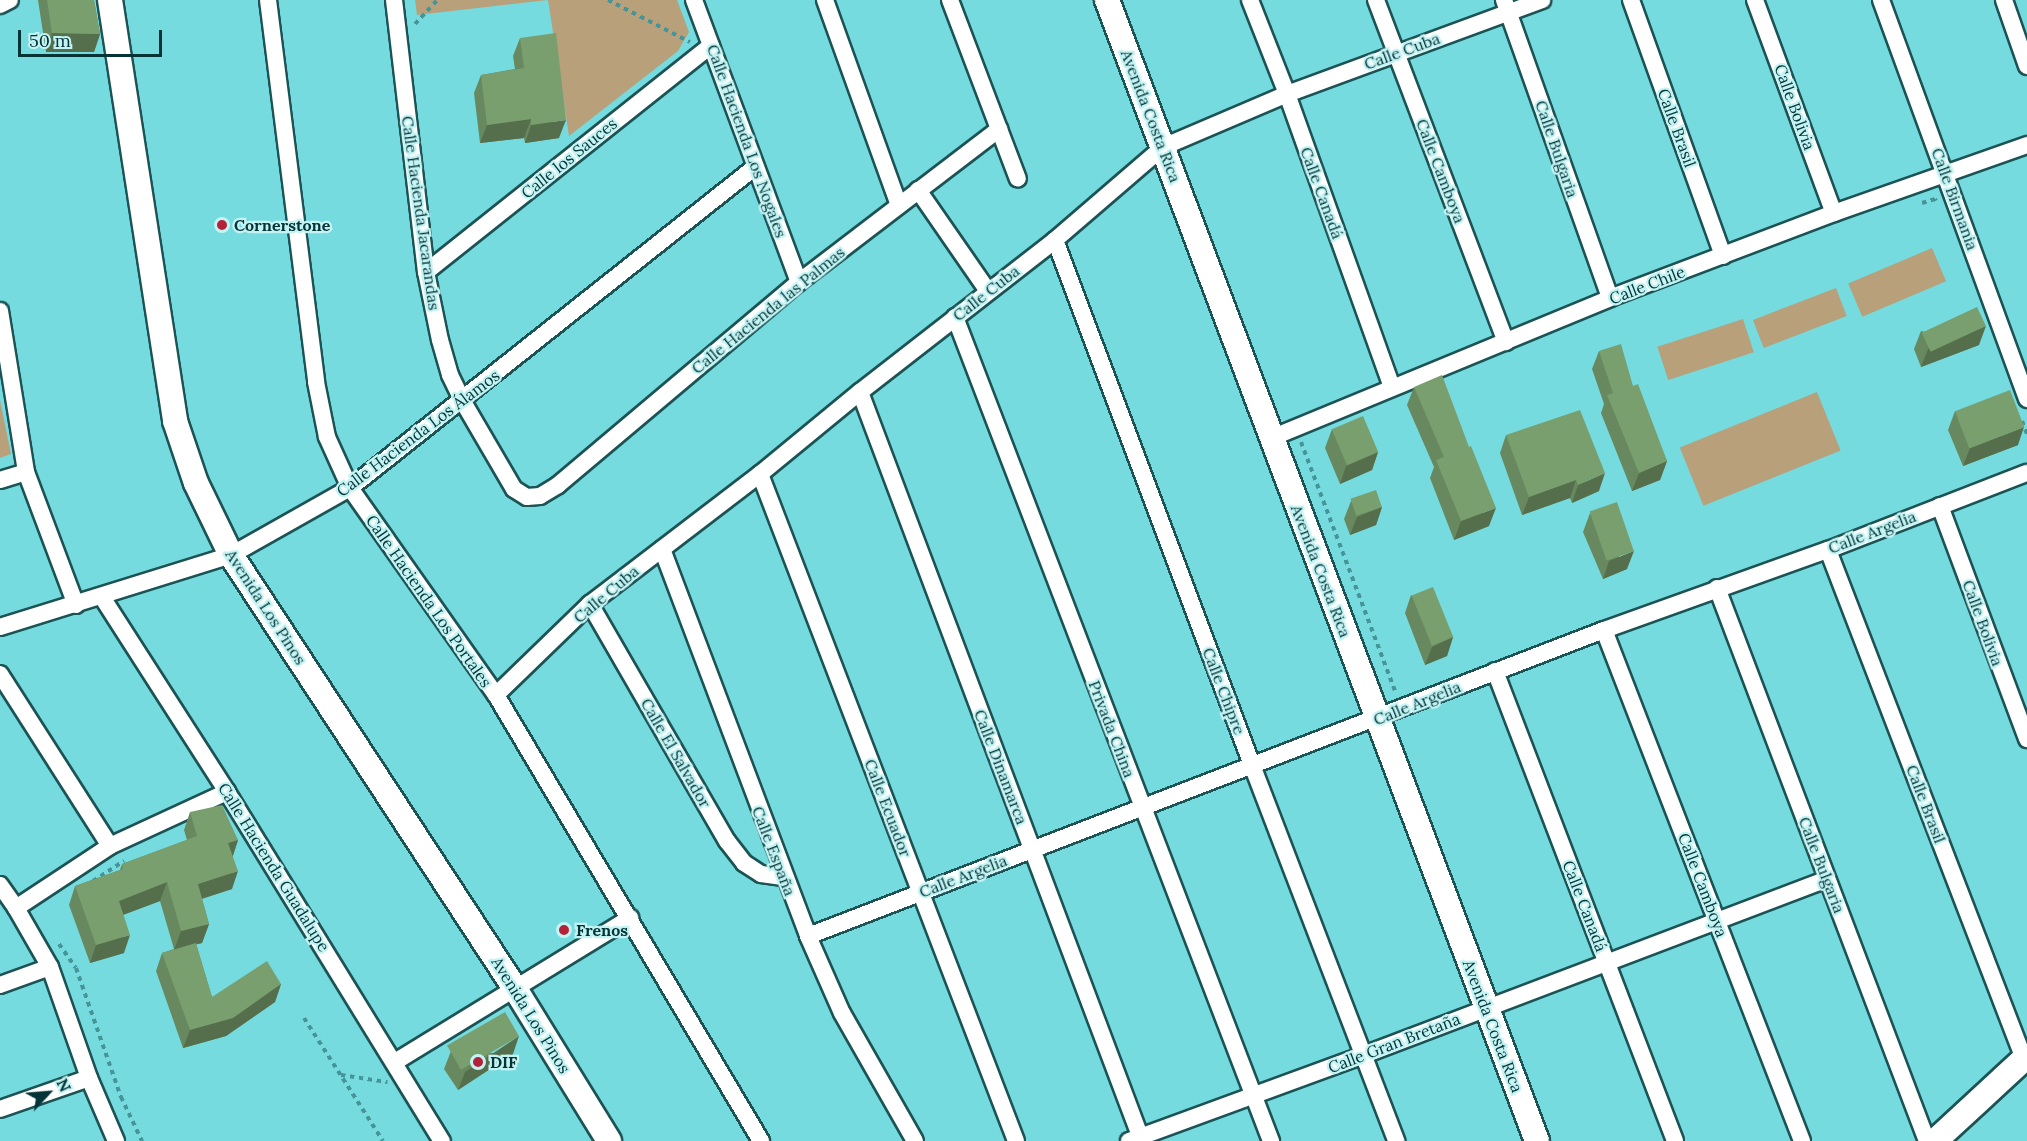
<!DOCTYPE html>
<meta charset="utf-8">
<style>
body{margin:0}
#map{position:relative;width:2027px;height:1141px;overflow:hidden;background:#75dbdf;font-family:Lora,serif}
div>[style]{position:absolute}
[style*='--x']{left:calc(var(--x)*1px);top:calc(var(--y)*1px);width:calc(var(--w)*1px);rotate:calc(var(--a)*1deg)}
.green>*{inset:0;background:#b8a07b;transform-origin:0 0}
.path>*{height:4px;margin-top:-2px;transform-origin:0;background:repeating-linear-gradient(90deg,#459498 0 4.5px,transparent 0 9px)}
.roads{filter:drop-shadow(2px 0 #1c5355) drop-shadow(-2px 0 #1c5355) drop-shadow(0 2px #1c5355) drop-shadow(0 -2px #1c5355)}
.street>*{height:16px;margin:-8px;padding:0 8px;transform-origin:8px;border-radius:8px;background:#fff}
.secondary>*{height:24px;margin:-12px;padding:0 12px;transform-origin:12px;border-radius:12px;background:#fff}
.wall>*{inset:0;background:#68895f}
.shaded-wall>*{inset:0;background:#556f4d}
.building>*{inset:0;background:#799f6e;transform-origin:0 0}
.dots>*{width:16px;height:16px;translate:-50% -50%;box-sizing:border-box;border:3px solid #c4f3f4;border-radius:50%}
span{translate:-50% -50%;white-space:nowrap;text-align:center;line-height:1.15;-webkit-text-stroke:4.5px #c4f3f4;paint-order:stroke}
.street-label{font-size:16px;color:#043436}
.poi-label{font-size:16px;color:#043436;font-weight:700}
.left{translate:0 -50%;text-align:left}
.north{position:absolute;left:18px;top:1063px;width:60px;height:60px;-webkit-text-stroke:4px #c4f3f4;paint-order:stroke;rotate:64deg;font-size:16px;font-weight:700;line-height:24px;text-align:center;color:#043436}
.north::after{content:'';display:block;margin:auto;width:21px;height:27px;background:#043436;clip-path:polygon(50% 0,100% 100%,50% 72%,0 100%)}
.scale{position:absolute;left:18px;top:30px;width:144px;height:27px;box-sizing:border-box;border:3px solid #043436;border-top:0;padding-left:8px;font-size:18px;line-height:21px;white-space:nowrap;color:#043436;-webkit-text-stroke:4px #c4f3f4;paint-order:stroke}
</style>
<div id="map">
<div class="green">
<i style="clip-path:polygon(415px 0,677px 0,689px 32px,678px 51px,569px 136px,548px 0,417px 15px)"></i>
<i style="left:1932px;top:248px;width:36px;height:91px;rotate:67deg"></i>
<i style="left:1836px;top:288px;width:30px;height:89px;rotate:69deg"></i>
<i style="left:1743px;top:319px;width:35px;height:90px;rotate:72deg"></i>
<i style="left:1817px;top:392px;width:63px;height:148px;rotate:68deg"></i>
<i style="clip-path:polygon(0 400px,11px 454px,0 458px)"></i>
</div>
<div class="path">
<i style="--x:608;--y:0;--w:92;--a:27.1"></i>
<i style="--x:415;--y:24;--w:33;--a:-47"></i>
<i style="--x:1922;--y:203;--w:14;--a:-17"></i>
<i style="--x:1935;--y:199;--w:2;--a:63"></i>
<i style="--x:2022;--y:421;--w:14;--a:69"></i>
<i style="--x:1301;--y:442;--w:268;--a:69.3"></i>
<i style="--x:93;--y:881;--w:37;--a:-33"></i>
<i style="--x:59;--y:944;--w:29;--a:55"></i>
<i style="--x:76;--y:968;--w:137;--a:70.8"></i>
<i style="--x:121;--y:1097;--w:49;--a:64.5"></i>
<i style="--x:304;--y:1018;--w:146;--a:57.3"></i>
<i style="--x:341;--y:1075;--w:47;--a:8.7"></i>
</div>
<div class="roads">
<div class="street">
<i style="--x:268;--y:0;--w:385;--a:82.8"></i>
<i style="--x:316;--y:382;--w:56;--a:78.7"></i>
<i style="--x:327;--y:437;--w:56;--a:65.7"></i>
<i style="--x:350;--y:488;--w:253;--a:54.8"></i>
<i style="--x:496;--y:695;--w:519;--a:59.28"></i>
<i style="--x:394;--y:0;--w:274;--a:83.3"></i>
<i style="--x:426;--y:272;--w:69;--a:78.4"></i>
<i style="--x:440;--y:340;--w:36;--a:74"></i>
<i style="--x:450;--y:375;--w:28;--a:64"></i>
<i style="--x:462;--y:400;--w:103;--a:59.7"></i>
<i style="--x:514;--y:489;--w:15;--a:32"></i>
<i style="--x:527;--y:497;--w:13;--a:-4"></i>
<i style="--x:540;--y:496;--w:21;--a:-31"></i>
<i style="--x:558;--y:485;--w:315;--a:-40.1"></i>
<i style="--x:799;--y:282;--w:252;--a:-37.4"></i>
<i style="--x:694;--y:0;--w:301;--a:69.6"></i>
<i style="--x:825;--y:0;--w:218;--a:70.2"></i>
<i style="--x:950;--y:0;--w:191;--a:69.2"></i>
<i style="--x:1250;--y:0;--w:101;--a:68.5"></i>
<i style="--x:1287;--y:94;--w:311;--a:70.3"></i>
<i style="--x:1376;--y:0;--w:366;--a:69.2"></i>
<i style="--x:1504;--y:0;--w:316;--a:70.4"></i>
<i style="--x:1631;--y:0;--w:272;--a:70.2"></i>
<i style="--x:1755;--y:0;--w:227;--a:69.7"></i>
<i style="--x:1881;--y:0;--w:425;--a:69.9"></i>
<i style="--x:2004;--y:0;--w:70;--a:70.8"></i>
<i style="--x:0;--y:5;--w:11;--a:-27"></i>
<i style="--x:918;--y:190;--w:123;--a:55.3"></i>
<i style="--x:1055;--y:240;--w:561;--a:69.43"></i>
<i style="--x:1252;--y:765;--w:403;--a:69"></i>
<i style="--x:426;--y:272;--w:364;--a:-38.5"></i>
<i style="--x:0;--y:311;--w:163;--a:80.8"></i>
<i style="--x:26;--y:472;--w:142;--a:69.4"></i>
<i style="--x:955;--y:317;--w:883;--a:69.02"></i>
<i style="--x:860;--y:392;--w:800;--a:69.37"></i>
<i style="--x:1271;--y:438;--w:367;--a:-22.4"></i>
<i style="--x:1610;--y:298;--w:240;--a:-20.8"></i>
<i style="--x:1834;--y:213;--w:205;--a:-19.4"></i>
<i style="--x:760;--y:474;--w:714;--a:69"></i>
<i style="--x:0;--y:480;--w:27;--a:-17"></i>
<i style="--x:1940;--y:506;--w:249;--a:69.5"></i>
<i style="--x:662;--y:549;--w:414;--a:69.3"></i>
<i style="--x:808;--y:936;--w:84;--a:66.2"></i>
<i style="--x:842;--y:1013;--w:147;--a:60.3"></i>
<i style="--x:1828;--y:550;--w:545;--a:68.94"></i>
<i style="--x:1717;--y:588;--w:592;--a:69.21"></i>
<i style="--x:102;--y:597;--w:232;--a:57.3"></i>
<i style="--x:227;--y:792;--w:410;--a:58.4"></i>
<i style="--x:590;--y:604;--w:274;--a:60"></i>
<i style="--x:727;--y:841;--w:28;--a:52"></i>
<i style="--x:744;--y:863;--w:20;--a:33"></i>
<i style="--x:761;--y:874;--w:22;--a:8"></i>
<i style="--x:0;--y:627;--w:242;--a:-17.3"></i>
<i style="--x:231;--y:555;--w:137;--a:-29.4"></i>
<i style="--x:350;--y:488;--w:517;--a:-38.4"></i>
<i style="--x:1604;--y:630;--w:548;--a:68.82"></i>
<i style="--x:1495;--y:671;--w:503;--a:69.04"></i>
<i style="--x:0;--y:674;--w:204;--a:57.4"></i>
<i style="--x:496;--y:695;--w:131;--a:-44.1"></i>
<i style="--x:590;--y:604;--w:214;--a:-37.4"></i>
<i style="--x:760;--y:474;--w:129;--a:-39.4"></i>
<i style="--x:860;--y:392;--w:247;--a:-37.9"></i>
<i style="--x:1055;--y:240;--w:143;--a:-40.7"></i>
<i style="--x:1163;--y:147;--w:135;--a:-23.1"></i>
<i style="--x:1287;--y:94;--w:272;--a:-20.2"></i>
<i style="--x:0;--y:885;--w:28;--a:55"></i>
<i style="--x:16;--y:908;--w:68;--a:60"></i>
<i style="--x:50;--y:967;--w:118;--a:70.6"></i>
<i style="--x:89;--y:1078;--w:69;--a:66.8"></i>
<i style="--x:16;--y:908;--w:113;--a:-33.4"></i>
<i style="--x:110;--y:846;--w:129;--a:-24.8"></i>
<i style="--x:808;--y:936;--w:853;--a:-21.03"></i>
<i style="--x:1604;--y:630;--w:238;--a:-19.7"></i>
<i style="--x:1828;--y:550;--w:213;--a:-21.2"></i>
<i style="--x:0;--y:985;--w:53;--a:-19.8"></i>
<i style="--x:395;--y:1062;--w:276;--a:-31.5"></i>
<i style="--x:0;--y:1109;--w:94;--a:-19.2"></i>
<i style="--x:1129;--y:1141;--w:250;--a:-20.1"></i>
<i style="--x:1364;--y:1055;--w:495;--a:-20.8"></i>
</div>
<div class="secondary">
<i style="--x:110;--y:0;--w:426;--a:81.2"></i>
<i style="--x:175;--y:421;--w:65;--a:71.3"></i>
<i style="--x:196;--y:483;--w:80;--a:64.1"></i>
<i style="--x:231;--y:555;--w:516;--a:56.77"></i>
<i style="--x:514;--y:987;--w:181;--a:58.3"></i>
<i style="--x:1107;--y:0;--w:1219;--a:69.35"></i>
<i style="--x:1935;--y:1141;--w:125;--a:-42.7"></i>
</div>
</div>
<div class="wall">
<i style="clip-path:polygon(38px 0,94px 0,100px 34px,94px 52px,46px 52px)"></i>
<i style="clip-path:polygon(520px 38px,559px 138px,525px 143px,524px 138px,480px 143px,474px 93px,481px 75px,515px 69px,513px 56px)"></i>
<i style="clip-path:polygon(1921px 331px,1979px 345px,1921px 367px,1914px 349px)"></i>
<i style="clip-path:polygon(1599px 351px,1633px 386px,1667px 461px,1660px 480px,1632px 491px,1601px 413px,1604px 404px,1592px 369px)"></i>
<i style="clip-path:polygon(1414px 387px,1489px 526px,1454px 540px,1430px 478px,1434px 467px,1407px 405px)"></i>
<i style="clip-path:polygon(1955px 411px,2018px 445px,1963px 466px,1948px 430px)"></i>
<i style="clip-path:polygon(1332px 429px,1378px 452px,1372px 470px,1340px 484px,1325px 448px)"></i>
<i style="clip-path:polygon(1506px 435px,1599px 491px,1572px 503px,1570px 498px,1522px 515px,1500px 453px)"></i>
<i style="clip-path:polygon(1351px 501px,1382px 507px,1376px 525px,1350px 535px,1344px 519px)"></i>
<i style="clip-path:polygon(1590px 513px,1627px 569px,1603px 579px,1583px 532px)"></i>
<i style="clip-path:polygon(1411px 595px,1453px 637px,1447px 656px,1425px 665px,1405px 613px)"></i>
<i style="clip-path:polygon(190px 812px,238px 840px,233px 856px,232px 889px,202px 899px,209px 924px,202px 943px,196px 944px,212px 997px,281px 984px,275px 1002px,226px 1036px,183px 1048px,156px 971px,162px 953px,174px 949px,160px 901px,123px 915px,124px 953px,90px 963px,69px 905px,75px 886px,120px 870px,122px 864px,187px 840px,184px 830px)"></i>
<i style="clip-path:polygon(451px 1051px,513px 1054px,458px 1090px,444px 1069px)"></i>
</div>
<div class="shaded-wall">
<i style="clip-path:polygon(52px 33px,100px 34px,94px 52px,46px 52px)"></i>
<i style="clip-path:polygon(531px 119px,524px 138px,480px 143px,487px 125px)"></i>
<i style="clip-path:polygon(566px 120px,559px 138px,525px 143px,531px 125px)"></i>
<i style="clip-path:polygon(1986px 326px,1979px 345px,1921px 367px,1928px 349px)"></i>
<i style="clip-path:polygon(2024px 427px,2018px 445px,1963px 466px,1970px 448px)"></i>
<i style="clip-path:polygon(1378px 452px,1372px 470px,1340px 484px,1346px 466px)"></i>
<i style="clip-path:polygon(1667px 461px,1660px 480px,1632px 491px,1639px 473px)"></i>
<i style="clip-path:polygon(1605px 473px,1599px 491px,1572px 503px,1578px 485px)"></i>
<i style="clip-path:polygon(1576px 480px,1570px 498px,1522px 515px,1529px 497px)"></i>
<i style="clip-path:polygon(1382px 507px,1376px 525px,1350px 535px,1357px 517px)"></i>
<i style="clip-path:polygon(1496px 508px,1489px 526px,1454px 540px,1461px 521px)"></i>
<i style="clip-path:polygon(1634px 551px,1627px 569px,1603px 579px,1609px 561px)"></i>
<i style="clip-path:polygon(1453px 637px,1447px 656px,1425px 665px,1432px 647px)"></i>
<i style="clip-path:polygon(238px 840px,232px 858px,228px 843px)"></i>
<i style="clip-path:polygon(238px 871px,232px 889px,191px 902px,198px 884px)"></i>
<i style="clip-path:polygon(167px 882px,160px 901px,112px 919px,119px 901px)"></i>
<i style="clip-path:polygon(209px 924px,202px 943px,174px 950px,181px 931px)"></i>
<i style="clip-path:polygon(130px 935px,124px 953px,90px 963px,96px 945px)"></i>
<i style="clip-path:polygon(281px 984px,275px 1002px,226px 1036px,183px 1048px,190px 1030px)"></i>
<i style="clip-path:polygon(519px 1036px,513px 1054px,458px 1090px,465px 1072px)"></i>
</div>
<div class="building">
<i style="clip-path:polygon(47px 0,94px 0,100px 34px,52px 33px)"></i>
<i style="clip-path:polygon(556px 33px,566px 120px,531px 125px,531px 119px,487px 125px,481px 75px,524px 68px,520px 38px)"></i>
<i style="left:1977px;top:307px;width:21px;height:61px;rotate:65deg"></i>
<i style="clip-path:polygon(1621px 344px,1633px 386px,1638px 384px,1667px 461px,1639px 473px,1607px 395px,1613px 393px,1599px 351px)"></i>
<i style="clip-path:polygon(1442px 375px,1469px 447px,1471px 446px,1496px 508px,1461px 521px,1436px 460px,1444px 457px,1414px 387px)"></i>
<i style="left:2010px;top:390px;width:40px;height:59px;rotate:69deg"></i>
<i style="clip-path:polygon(1580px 410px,1605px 473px,1578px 485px,1576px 480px,1529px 497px,1506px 435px)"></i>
<i style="left:1363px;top:416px;width:39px;height:34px;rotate:67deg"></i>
<i style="left:1376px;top:490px;width:18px;height:27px;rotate:71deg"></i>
<i style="left:1617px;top:502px;width:52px;height:29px;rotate:71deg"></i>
<i style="left:1433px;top:587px;width:54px;height:23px;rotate:68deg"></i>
<i style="clip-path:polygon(222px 805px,238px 840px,228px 843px,238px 871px,198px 884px,209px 924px,181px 931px,167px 882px,119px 901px,130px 935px,96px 945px,75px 886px,123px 869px,122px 864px,197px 836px,190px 812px)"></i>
<i style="clip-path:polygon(196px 943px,212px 997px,267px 961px,281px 984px,233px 1018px,190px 1030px,162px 953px)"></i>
<i style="left:505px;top:1012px;width:28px;height:67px;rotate:60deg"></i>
</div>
<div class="dots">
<i style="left:222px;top:225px;background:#b42239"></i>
<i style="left:564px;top:930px;background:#b42239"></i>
<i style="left:478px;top:1062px;background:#b42239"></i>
</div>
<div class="street-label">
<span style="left:1402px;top:51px;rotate:-20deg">Calle Cuba</span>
<span style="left:1795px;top:107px;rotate:70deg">Calle Bolivia</span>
<span style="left:1151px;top:116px;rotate:69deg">Avenida Costa Rica</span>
<span style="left:1677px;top:128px;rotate:70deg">Calle Brasil</span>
<span style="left:747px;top:141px;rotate:70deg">Calle Hacienda Los Nogales</span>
<span style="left:1557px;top:149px;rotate:71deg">Calle Bulgaria</span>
<span style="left:569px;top:158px;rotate:-39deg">Calle los Sauces</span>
<span style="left:1441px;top:171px;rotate:69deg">Calle Camboya</span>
<span style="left:1322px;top:193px;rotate:70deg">Calle Canadá</span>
<span style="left:1955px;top:199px;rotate:70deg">Calle Birmania</span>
<span style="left:421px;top:213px;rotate:82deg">Calle Hacienda Jacarandas</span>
<span style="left:1647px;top:285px;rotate:-21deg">Calle Chile</span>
<span style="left:986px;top:293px;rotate:-38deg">Calle Cuba</span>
<span style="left:768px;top:310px;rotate:-39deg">Calle Hacienda las Palmas</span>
<span style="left:418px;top:433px;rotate:-37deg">Calle Hacienda Los Álamos</span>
<span style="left:1872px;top:532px;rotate:-21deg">Calle Argelia</span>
<span style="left:1321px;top:571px;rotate:69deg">Avenida Costa Rica</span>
<span style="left:606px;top:594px;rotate:-40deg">Calle Cuba</span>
<span style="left:429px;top:601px;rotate:55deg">Calle Hacienda Los Portales</span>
<span style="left:266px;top:607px;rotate:57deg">Avenida Los Pinos</span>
<span style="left:1983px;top:623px;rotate:70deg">Calle Bolivia</span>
<span style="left:1224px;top:691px;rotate:69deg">Calle Chipre</span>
<span style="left:1417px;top:703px;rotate:-22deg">Calle Argelia</span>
<span style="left:1112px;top:729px;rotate:69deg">Privada China</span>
<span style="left:676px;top:753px;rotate:60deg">Calle El Salvador</span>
<span style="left:1001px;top:767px;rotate:69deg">Calle Dinamarca</span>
<span style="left:1926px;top:804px;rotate:69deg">Calle Brasil</span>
<span style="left:888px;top:808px;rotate:69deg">Calle Ecuador</span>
<span style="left:774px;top:851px;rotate:69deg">Calle España</span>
<span style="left:1822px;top:865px;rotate:69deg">Calle Bulgaria</span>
<span style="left:274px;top:867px;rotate:58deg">Calle Hacienda Guadalupe</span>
<span style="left:963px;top:876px;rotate:-21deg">Calle Argelia</span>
<span style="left:1703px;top:885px;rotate:69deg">Calle Camboya</span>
<span style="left:1585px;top:906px;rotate:69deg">Calle Canadá</span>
<span style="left:531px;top:1015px;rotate:58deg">Avenida Los Pinos</span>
<span style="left:1493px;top:1026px;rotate:69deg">Avenida Costa Rica</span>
<span style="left:1394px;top:1043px;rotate:-21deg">Calle Gran Bretaña</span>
</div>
<div class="poi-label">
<span class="left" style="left:234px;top:225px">Cornerstone</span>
<span class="left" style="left:576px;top:930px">Frenos</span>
<span class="left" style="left:490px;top:1062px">DIF</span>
</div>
<div class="north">N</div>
<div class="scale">50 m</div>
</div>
